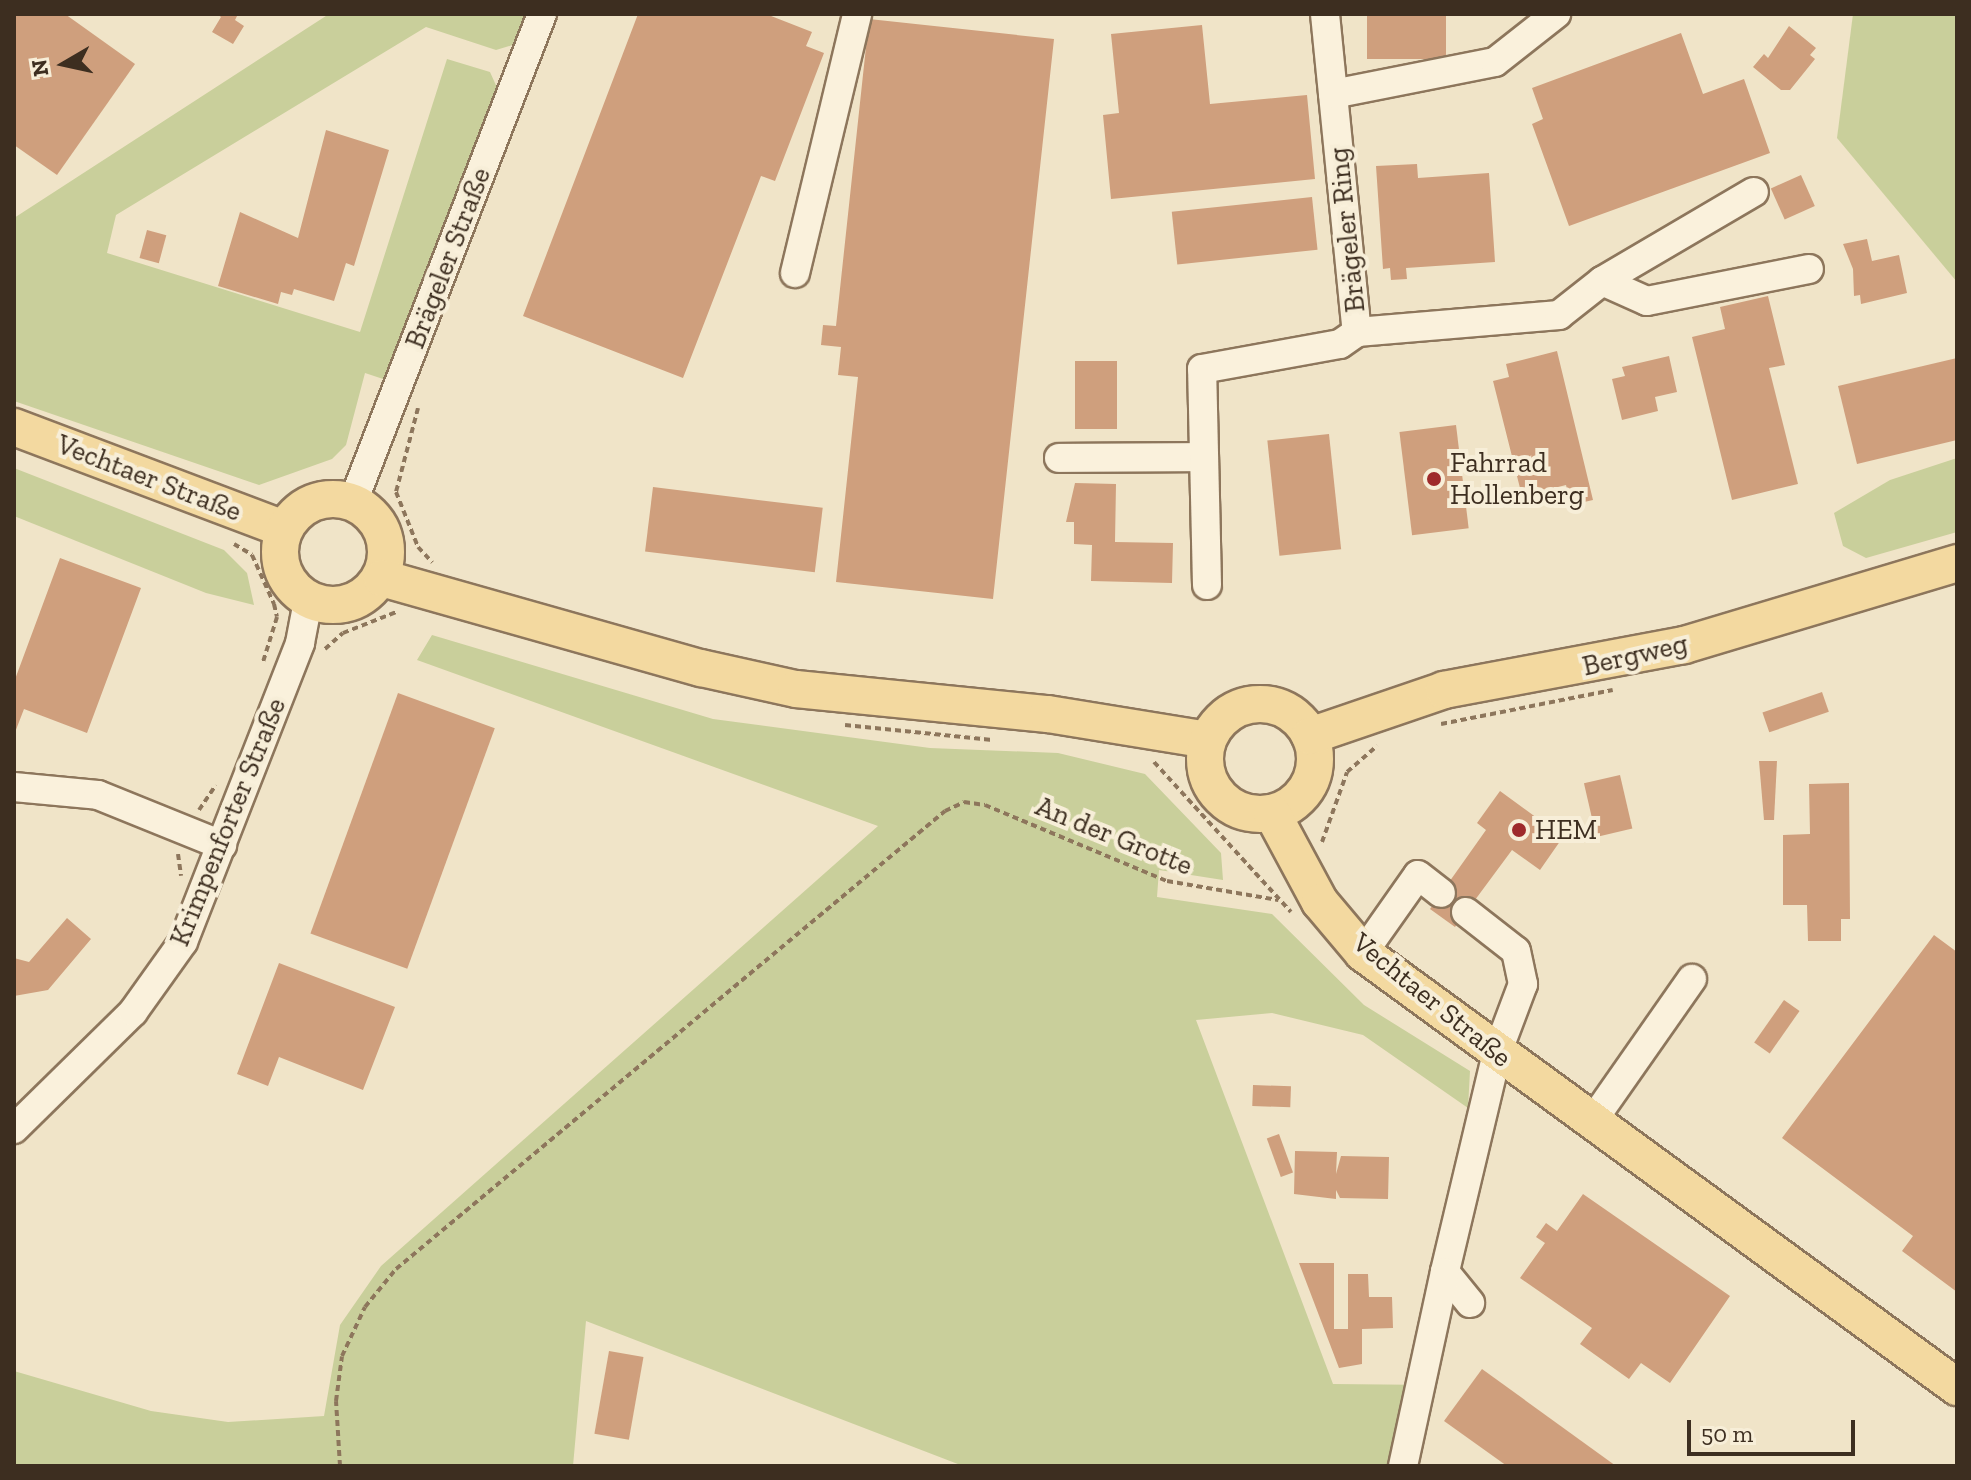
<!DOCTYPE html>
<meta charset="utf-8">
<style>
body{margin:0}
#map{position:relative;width:1971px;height:1480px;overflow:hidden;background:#f0e4c8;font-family:"Zilla Slab",serif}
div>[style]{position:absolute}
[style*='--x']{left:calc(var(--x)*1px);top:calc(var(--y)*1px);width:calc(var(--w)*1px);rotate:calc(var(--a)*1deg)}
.green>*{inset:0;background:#c9cf9b}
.building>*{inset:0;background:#cf9f7d;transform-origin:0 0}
.path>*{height:4px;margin-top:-2px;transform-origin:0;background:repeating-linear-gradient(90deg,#8d765c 0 6px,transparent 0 10px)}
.roads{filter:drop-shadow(2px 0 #8d765c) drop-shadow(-2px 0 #8d765c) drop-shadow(0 2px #8d765c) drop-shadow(0 -2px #8d765c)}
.minor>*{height:28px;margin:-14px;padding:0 14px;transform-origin:14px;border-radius:14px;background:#faf1dc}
.major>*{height:36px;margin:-18px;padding:0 18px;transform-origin:18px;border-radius:18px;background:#f3d9a0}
.major>.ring{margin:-18px;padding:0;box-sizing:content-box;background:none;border:36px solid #f3d9a0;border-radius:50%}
.dots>*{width:22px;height:22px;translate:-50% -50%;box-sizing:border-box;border:4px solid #f7eed8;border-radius:50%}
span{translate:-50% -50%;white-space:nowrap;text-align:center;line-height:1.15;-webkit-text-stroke:8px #f7eed8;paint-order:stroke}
.street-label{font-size:28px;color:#3d2e20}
.poi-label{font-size:28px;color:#3d2e20}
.left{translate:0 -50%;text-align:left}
.frame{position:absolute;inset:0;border:16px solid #3d2e20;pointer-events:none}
.north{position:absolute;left:24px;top:24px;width:80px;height:80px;-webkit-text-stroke:6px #f7eed8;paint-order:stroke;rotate:261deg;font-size:22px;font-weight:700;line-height:32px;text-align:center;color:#3d2e20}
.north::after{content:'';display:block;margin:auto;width:28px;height:36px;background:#3d2e20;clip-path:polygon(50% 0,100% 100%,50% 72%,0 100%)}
.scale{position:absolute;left:1687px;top:1420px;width:168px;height:36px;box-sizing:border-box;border:4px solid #3d2e20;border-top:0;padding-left:10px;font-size:24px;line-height:28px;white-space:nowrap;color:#3d2e20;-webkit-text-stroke:6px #f7eed8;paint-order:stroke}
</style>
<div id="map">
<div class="green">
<i style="clip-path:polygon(329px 14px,527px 14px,516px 44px,496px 50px,426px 27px,116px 215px,107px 253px,360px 332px,447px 59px,490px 72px,499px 92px,389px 381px,365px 373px,346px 445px,332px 459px,259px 485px,14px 401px,14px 218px)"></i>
<i style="clip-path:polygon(1853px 14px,1957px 14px,1957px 282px,1837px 138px)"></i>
<i style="clip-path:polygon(1957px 458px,1957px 532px,1866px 558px,1843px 546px,1834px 513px,1890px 480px)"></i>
<i style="clip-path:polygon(14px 468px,224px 550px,247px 573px,254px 605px,206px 593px,14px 516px)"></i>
<i style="clip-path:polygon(432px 635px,713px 719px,930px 748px,1058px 753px,1145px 774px,1221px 853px,1223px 880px,1159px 870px,1157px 897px,1272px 914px,1364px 1005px,1470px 1071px,1468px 1108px,1363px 1035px,1272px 1013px,1196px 1020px,1333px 1384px,1435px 1385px,1414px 1466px,963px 1466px,586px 1321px,573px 1466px,14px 1466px,14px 1371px,151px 1411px,228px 1422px,324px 1416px,340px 1325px,381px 1266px,878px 826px,417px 660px)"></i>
</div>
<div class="building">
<i style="clip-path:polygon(14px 14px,65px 14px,135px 64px,57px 175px,14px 145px)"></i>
<i style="clip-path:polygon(217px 14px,238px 14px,235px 20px,244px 26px,233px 44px,212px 32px,221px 17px)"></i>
<i style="clip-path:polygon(638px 14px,766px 14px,812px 32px,806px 46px,824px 53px,775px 181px,761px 176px,683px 378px,523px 316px)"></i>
<i style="left:1367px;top:14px;width:79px;height:45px"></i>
<i style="clip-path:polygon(869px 19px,1054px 39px,993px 599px,836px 582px,858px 377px,838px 375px,841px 347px,821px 345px,823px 325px,836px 326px)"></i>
<i style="clip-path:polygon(1202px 25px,1210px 104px,1307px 95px,1315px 179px,1111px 199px,1103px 115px,1119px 113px,1111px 34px)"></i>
<i style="clip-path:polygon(1789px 26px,1816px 48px,1810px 55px,1815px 59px,1790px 90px,1781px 90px,1753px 67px,1764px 54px,1768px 58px)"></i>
<i style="clip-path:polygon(1681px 33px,1703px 94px,1744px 79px,1770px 153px,1569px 226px,1532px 124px,1543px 119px,1532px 88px)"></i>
<i style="clip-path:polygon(326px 130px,389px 150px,354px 266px,346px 263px,334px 301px,294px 289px,292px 295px,281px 292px,278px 304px,218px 286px,240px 212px,298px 238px)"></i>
<i style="clip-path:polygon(1417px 164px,1418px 178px,1489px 173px,1495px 262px,1406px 268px,1407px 279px,1391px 280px,1390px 268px,1383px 269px,1376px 166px)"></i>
<i style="left:1801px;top:175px;width:34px;height:33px;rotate:66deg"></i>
<i style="left:1312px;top:197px;width:53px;height:141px;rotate:84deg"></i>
<i style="left:147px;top:230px;width:20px;height:29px;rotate:15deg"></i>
<i style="clip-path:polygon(1867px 239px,1872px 261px,1899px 255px,1907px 293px,1861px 304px,1860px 295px,1854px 296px,1853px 269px,1843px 244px)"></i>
<i style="clip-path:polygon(1768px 296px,1785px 365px,1769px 368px,1798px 484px,1732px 500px,1692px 337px,1725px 329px,1720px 307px)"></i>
<i style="clip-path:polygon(1557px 351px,1593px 500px,1571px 505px,1566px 485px,1522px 496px,1493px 381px,1509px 377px,1506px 364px)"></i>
<i style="clip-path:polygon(1669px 356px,1677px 392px,1655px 397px,1658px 411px,1622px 420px,1612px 379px,1625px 376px,1622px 367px)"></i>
<i style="clip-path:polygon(1957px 358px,1957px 440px,1857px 464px,1838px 386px)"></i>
<i style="left:1075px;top:361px;width:42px;height:68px"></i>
<i style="left:1456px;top:425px;width:104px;height:57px;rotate:83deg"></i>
<i style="left:1329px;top:434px;width:116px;height:62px;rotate:84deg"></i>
<i style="clip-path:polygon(1075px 483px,1116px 484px,1115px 542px,1173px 543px,1172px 583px,1091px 581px,1092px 545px,1074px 544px,1074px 522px,1066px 522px)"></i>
<i style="left:653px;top:487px;width:171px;height:65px;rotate:7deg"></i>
<i style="clip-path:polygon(60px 558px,141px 588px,87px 733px,24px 709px,14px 735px,14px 682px)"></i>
<i style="left:1822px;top:692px;width:21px;height:63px;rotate:71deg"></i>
<i style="left:398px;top:693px;width:103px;height:256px;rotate:20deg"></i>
<i style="clip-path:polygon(1759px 761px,1777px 761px,1774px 820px,1764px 820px)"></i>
<i style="left:1620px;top:775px;width:55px;height:37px;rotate:77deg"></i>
<i style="clip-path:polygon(1849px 783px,1850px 919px,1841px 919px,1841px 941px,1808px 941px,1807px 905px,1783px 905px,1783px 835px,1810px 834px,1809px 784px)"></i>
<i style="clip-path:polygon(1500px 791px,1563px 837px,1540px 870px,1512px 850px,1455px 927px,1430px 909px,1486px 830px,1477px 823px)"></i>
<i style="clip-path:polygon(67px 918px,91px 939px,48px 990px,14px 996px,14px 958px,29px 962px)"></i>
<i style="clip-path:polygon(1934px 935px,1957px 952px,1957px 1292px,1902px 1251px,1913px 1236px,1782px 1138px)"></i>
<i style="clip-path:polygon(279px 963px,395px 1007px,363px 1090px,279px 1057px,268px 1086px,237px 1074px)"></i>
<i style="left:1784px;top:1000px;width:19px;height:52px;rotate:35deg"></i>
<i style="left:1253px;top:1085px;width:38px;height:21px;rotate:2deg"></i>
<i style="left:1279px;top:1134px;width:41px;height:13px;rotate:70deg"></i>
<i style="clip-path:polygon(1295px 1151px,1337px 1152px,1336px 1174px,1341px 1156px,1389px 1157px,1388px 1199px,1340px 1198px,1336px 1190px,1336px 1199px,1294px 1194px)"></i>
<i style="clip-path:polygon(1583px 1194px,1730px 1296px,1670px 1383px,1641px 1363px,1629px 1379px,1580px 1344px,1592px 1328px,1520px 1278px,1545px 1243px,1536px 1237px,1546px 1223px,1557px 1231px)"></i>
<i style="clip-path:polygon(1299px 1263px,1334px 1263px,1334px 1329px,1348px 1329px,1348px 1274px,1368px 1274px,1369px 1297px,1392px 1297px,1393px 1328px,1362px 1329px,1362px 1364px,1339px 1368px)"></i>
<i style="left:609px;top:1351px;width:35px;height:84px;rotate:10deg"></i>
<i style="clip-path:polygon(1482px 1369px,1616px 1466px,1507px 1466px,1444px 1421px)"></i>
</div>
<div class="path">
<i style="--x:418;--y:408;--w:87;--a:104.7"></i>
<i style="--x:396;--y:492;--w:59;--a:68.2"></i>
<i style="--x:418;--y:547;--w:21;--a:47"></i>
<i style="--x:234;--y:544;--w:21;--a:31"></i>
<i style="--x:252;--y:555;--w:54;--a:65.8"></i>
<i style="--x:274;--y:604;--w:13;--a:77"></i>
<i style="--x:277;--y:617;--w:47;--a:107.3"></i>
<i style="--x:325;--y:649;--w:24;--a:-42"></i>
<i style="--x:343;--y:633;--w:57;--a:-21.6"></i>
<i style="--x:1441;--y:724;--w:175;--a:-11.2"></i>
<i style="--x:845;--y:725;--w:148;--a:5.8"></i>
<i style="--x:1154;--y:762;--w:203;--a:47.6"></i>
<i style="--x:199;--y:810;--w:30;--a:-56"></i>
<i style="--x:1322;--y:842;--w:74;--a:-70.3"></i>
<i style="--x:1347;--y:772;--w:40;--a:-41"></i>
<i style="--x:178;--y:854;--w:22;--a:82"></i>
<i style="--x:340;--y:1466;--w:65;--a:-93.5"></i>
<i style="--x:336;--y:1401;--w:45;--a:-82.4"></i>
<i style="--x:342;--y:1356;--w:54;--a:-64.9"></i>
<i style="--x:365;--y:1307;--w:49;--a:-50.8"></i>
<i style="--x:396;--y:1269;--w:715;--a:-39.84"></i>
<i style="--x:945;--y:811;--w:21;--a:-25"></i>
<i style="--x:964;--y:802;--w:21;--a:8"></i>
<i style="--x:985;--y:805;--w:197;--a:22.7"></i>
<i style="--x:1167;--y:881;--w:113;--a:9.7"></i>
</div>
<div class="roads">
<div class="minor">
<i style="--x:1325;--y:14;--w:320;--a:84.3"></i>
<i style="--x:1357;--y:332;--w:203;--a:-4.8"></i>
<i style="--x:1559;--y:315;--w:55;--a:-38.3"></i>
<i style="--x:1602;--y:281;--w:176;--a:-30.4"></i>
<i style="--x:1333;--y:94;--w:165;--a:-11.2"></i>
<i style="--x:1495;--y:62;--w:78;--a:-38.2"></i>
<i style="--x:795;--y:273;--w:266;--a:-76.5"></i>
<i style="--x:1602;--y:281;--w:49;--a:24"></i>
<i style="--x:1647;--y:301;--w:165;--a:-11.2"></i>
<i style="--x:1059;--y:458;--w:144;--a:-0.4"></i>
<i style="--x:353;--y:502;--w:523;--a:-68.83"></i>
<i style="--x:1207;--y:585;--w:216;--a:-91.3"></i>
<i style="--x:1202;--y:369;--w:140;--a:-10.3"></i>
<i style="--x:1340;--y:344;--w:21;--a:-35"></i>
<i style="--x:14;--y:787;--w:84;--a:5.4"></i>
<i style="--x:98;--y:795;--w:134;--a:22"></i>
<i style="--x:1466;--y:912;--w:63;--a:38"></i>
<i style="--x:1516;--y:951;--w:34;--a:78"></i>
<i style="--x:1523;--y:984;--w:74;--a:110.6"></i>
<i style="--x:1497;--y:1053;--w:225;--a:103.4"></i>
<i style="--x:1445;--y:1272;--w:40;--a:51"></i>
<i style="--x:1363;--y:953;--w:95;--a:-54.8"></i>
<i style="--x:1418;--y:875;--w:29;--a:38"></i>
<i style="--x:1591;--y:1123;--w:176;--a:-55"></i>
<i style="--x:14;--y:1129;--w:167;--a:-44.5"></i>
<i style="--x:133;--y:1012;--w:86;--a:-54.5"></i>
<i style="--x:183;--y:942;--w:321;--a:-68.6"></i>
<i style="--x:300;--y:643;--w:43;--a:-79.2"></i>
<i style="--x:1403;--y:1466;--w:198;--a:-77.8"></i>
</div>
<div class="major">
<i style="--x:14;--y:427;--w:289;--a:20.7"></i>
<i class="ring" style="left:280px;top:499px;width:70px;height:70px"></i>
<i style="--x:382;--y:578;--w:331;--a:15.8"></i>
<i style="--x:701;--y:668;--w:97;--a:12.5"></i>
<i style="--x:796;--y:689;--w:253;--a:5.7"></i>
<i style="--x:1048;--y:714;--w:162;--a:9.2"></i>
<i class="ring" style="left:1205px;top:704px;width:74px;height:74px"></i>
<i style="--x:1310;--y:736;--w:142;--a:-18.9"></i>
<i style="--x:1444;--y:690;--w:244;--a:-10.6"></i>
<i style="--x:1684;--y:645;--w:285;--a:-16.7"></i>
<i style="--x:1272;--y:813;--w:101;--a:61.7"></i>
<i style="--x:1320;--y:902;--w:67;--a:49.9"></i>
<i style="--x:1363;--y:953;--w:736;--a:36.15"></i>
</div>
</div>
<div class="dots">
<i style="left:1434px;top:479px;background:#9e2a2b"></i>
<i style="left:1519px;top:830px;background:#9e2a2b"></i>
</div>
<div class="street-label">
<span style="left:1347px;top:230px;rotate:-96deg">Brägeler Ring</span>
<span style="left:448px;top:258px;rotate:-69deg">Brägeler Straße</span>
<span style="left:149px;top:478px;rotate:21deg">Vechtaer Straße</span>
<span style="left:1635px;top:655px;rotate:-13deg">Bergweg</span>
<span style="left:228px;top:822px;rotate:-68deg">Krimpenforter Straße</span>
<span style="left:1114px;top:836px;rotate:22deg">An der Grotte</span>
<span style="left:1432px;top:1000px;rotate:39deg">Vechtaer Straße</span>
</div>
<div class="poi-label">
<span class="left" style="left:1450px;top:479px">Fahrrad<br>Hollenberg</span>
<span class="left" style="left:1535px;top:830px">HEM</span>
</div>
<div class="frame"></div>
<div class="north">N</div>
<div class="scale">50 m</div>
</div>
